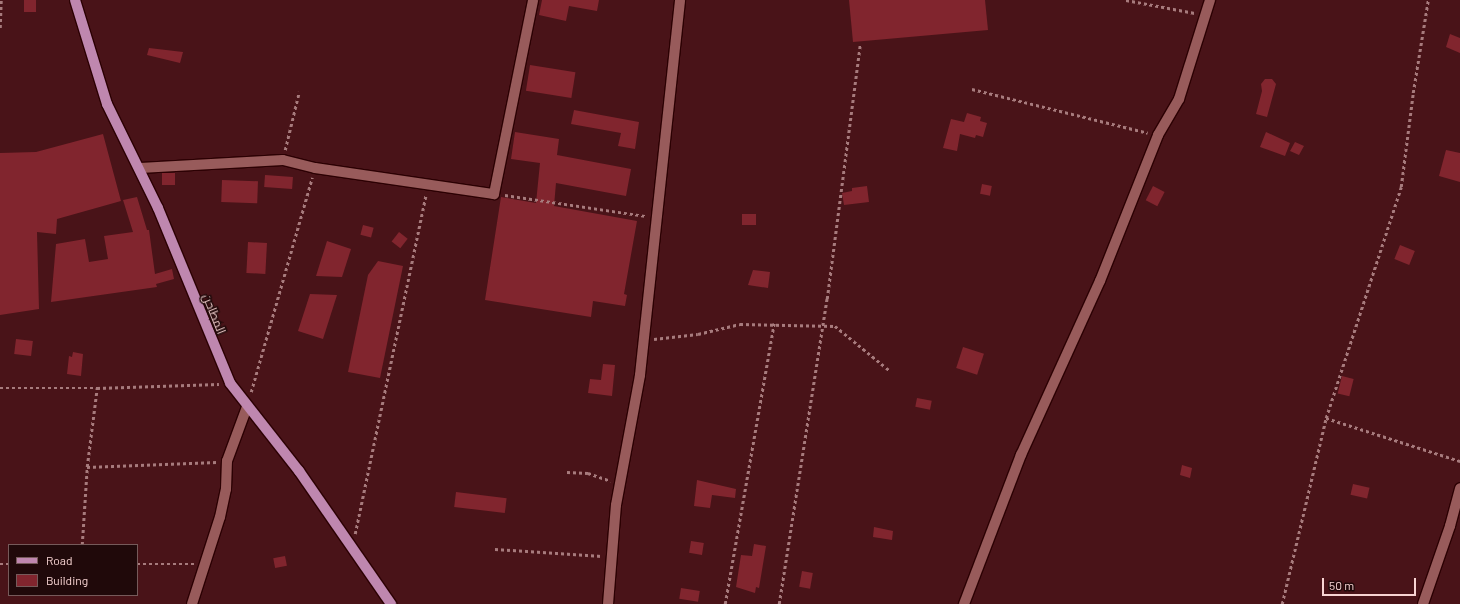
<!DOCTYPE html>
<meta charset="utf-8">
<style>
body{margin:0}
#map{position:relative;width:1460px;height:604px;overflow:hidden;background:#491318;font-family:Barlow,Cairo,sans-serif}
div>[style]{position:absolute}
[style*='--x']{left:calc(var(--x)*1px);top:calc(var(--y)*1px);width:calc(var(--w)*1px);rotate:calc(var(--a)*1deg)}
.building>*{inset:0;background:#81252e;transform-origin:0 0}
.path>*{height:2.5px;margin-top:-1.25px;transform-origin:0;background:repeating-linear-gradient(90deg,#a77b7d 0 3px,transparent 0 6px)}
.roads{filter:drop-shadow(1px 0 #2c0003) drop-shadow(-1px 0 #2c0003) drop-shadow(0 1px #2c0003) drop-shadow(0 -1px #2c0003)}
.minor>*{height:10px;margin:-5px;padding:0 5px;transform-origin:5px;border-radius:5px;background:#985b5b}
.major>*{height:10px;margin:-5px;padding:0 5px;transform-origin:5px;border-radius:5px;background:#bf87af}
span{translate:-50% -50%;white-space:nowrap;text-align:center;line-height:1.15;-webkit-text-stroke:3px #20090a;paint-order:stroke}
.street-label{font-size:12px;color:#f8d4d3}
.legend{position:absolute;left:8px;top:544px;width:130px;height:52px;box-sizing:border-box;background:#20090a;border:1px solid #765a5a;margin:0;padding:5px 7px;list-style:none;font-size:12px;color:#f8d4d3}
.legend li{display:flex;align-items:center;gap:8px;height:20px}
.legend b{width:20px;border:1px solid #765a5a}
.scale{position:absolute;left:1322px;top:578px;width:94px;height:18px;box-sizing:border-box;border:2px solid #f8d4d3;border-top:0;padding-left:5px;font-size:12px;line-height:14px;white-space:nowrap;color:#f8d4d3;-webkit-text-stroke:3px #20090a;paint-order:stroke}
</style>
<div id="map">
<div class="building">
<i style="left:24px;top:0;width:12px;height:12px"></i>
<i style="clip-path:polygon(542px 0,599px 0,597px 11px,569px 6px,566px 21px,539px 15px)"></i>
<i style="clip-path:polygon(849px 0,985px 0,988px 30px,853px 42px)"></i>
<i style="clip-path:polygon(1450px 34px,1460px 38px,1460px 53px,1446px 47px)"></i>
<i style="clip-path:polygon(149px 48px,183px 52px,180px 63px,147px 55px)"></i>
<i style="left:530px;top:65px;width:46px;height:26px;rotate:9deg"></i>
<i style="clip-path:polygon(1265px 79px,1272px 79px,1276px 84px,1267px 117px,1256px 114px,1262px 91px,1261px 84px)"></i>
<i style="clip-path:polygon(574px 110px,639px 122px,635px 149px,618px 146px,621px 133px,571px 124px)"></i>
<i style="clip-path:polygon(967px 113px,981px 117px,980px 121px,987px 123px,983px 137px,976px 135px,975px 138px,960px 134px,957px 151px,943px 148px,951px 119px,964px 122px)"></i>
<i style="clip-path:polygon(515px 132px,559px 139px,557px 155px,631px 169px,626px 196px,556px 183px,554px 206px,637px 221px,624px 294px,627px 295px,625px 306px,593px 301px,591px 317px,485px 300px,501px 197px,536px 203px,540px 163px,511px 159px)"></i>
<i style="clip-path:polygon(1266px 132px,1290px 143px,1285px 156px,1260px 147px)"></i>
<i style="clip-path:polygon(103px 134px,121px 201px,57px 219px,56px 234px,37px 232px,39px 309px,0 315px,0 153px,36px 152px)"></i>
<i style="clip-path:polygon(1295px 142px,1304px 146px,1299px 155px,1290px 151px)"></i>
<i style="clip-path:polygon(1446px 150px,1460px 153px,1460px 182px,1439px 176px)"></i>
<i style="left:162px;top:173px;width:13px;height:12px"></i>
<i style="left:265px;top:175px;width:28px;height:12px;rotate:4deg"></i>
<i style="left:222px;top:180px;width:36px;height:22px;rotate:2deg"></i>
<i style="left:982px;top:184px;width:10px;height:10px;rotate:11deg"></i>
<i style="clip-path:polygon(867px 186px,869px 202px,844px 205px,842px 193px,852px 191px,852px 188px)"></i>
<i style="left:1153px;top:186px;width:13px;height:16px;rotate:27deg"></i>
<i style="clip-path:polygon(137px 197px,147px 230px,149px 230px,155px 274px,172px 269px,174px 279px,156px 284px,157px 287px,51px 302px,56px 244px,85px 239px,89px 262px,108px 259px,104px 236px,133px 232px,123px 200px)"></i>
<i style="left:742px;top:214px;width:14px;height:11px"></i>
<i style="left:363px;top:225px;width:11px;height:10px;rotate:15deg"></i>
<i style="left:399px;top:232px;width:11px;height:12px;rotate:38deg"></i>
<i style="clip-path:polygon(327px 241px,351px 249px,342px 277px,316px 276px)"></i>
<i style="left:248px;top:242px;width:19px;height:31px;rotate:3deg"></i>
<i style="left:1400px;top:245px;width:16px;height:15px;rotate:22deg"></i>
<i style="clip-path:polygon(378px 261px,403px 266px,380px 378px,348px 372px,368px 275px)"></i>
<i style="clip-path:polygon(753px 270px,770px 272px,768px 288px,748px 285px)"></i>
<i style="clip-path:polygon(310px 294px,337px 295px,323px 339px,298px 331px)"></i>
<i style="left:16px;top:339px;width:17px;height:15px;rotate:7deg"></i>
<i style="left:963px;top:347px;width:22px;height:22px;rotate:18deg"></i>
<i style="clip-path:polygon(73px 352px,83px 354px,81px 376px,67px 374px,69px 356px,72px 357px)"></i>
<i style="clip-path:polygon(603px 364px,615px 365px,612px 396px,588px 393px,590px 379px,601px 380px)"></i>
<i style="left:1342px;top:376px;width:12px;height:18px;rotate:14deg"></i>
<i style="left:917px;top:398px;width:15px;height:9px;rotate:11deg"></i>
<i style="clip-path:polygon(1182px 465px,1192px 468px,1190px 478px,1180px 475px)"></i>
<i style="clip-path:polygon(697px 480px,736px 489px,735px 498px,712px 495px,710px 508px,694px 506px)"></i>
<i style="left:1353px;top:484px;width:17px;height:11px;rotate:13deg"></i>
<i style="left:456px;top:492px;width:51px;height:15px;rotate:7deg"></i>
<i style="clip-path:polygon(874px 527px,893px 531px,892px 540px,873px 537px)"></i>
<i style="left:691px;top:541px;width:13px;height:12px;rotate:9deg"></i>
<i style="clip-path:polygon(754px 544px,766px 546px,759px 588px,756px 587px,755px 593px,736px 587px,741px 555px,752px 556px)"></i>
<i style="left:285px;top:556px;width:10px;height:12px;rotate:79deg"></i>
<i style="left:802px;top:571px;width:11px;height:16px;rotate:10deg"></i>
<i style="left:681px;top:588px;width:19px;height:11px;rotate:9deg"></i>
</div>
<div class="path">
<i style="--x:1126;--y:0;--w:70;--a:10.7"></i>
<i style="--x:0;--y:28;--w:28;--a:-88"></i>
<i style="--x:972;--y:89;--w:181;--a:14"></i>
<i style="--x:285;--y:150;--w:60;--a:-76.4"></i>
<i style="--x:505;--y:195;--w:143;--a:8.5"></i>
<i style="--x:654;--y:339;--w:44;--a:-6.5"></i>
<i style="--x:698;--y:334;--w:43;--a:-13.4"></i>
<i style="--x:740;--y:324;--w:95;--a:1.2"></i>
<i style="--x:835;--y:326;--w:70;--a:39.2"></i>
<i style="--x:0;--y:388;--w:97;--a:0"></i>
<i style="--x:97;--y:388;--w:122;--a:-1.9"></i>
<i style="--x:251;--y:392;--w:223;--a:-74.1"></i>
<i style="--x:1326;--y:418;--w:141;--a:17.8"></i>
<i style="--x:87;--y:467;--w:130;--a:-2.2"></i>
<i style="--x:567;--y:472;--w:21;--a:3"></i>
<i style="--x:588;--y:473;--w:24;--a:19"></i>
<i style="--x:355;--y:534;--w:347;--a:-78.2"></i>
<i style="--x:82;--y:545;--w:78;--a:-86.3"></i>
<i style="--x:87;--y:467;--w:80;--a:-82.8"></i>
<i style="--x:495;--y:549;--w:107;--a:3.7"></i>
<i style="--x:0;--y:564;--w:9;--a:0"></i>
<i style="--x:137;--y:564;--w:58;--a:0"></i>
<i style="--x:725;--y:604;--w:285;--a:-80.1"></i>
<i style="--x:779;--y:604;--w:309;--a:-81.1"></i>
<i style="--x:827;--y:299;--w:257;--a:-82.6"></i>
<i style="--x:1282;--y:604;--w:191;--a:-76.7"></i>
<i style="--x:1326;--y:418;--w:243;--a:-72"></i>
<i style="--x:1401;--y:187;--w:95;--a:-82.7"></i>
<i style="--x:1413;--y:93;--w:94;--a:-80.8"></i>
</div>
<div class="roads">
<div class="minor">
<i style="--x:140;--y:168;--w:143;--a:-3.2"></i>
<i style="--x:283;--y:160;--w:33;--a:14"></i>
<i style="--x:315;--y:168;--w:181;--a:8.3"></i>
<i style="--x:494;--y:194;--w:198;--a:-78.6"></i>
<i style="--x:192;--y:604;--w:91;--a:-72.2"></i>
<i style="--x:220;--y:517;--w:29;--a:-78"></i>
<i style="--x:226;--y:489;--w:28;--a:-88"></i>
<i style="--x:227;--y:461;--w:58;--a:-69.7"></i>
<i style="--x:608;--y:604;--w:99;--a:-85.4"></i>
<i style="--x:616;--y:505;--w:132;--a:-79.5"></i>
<i style="--x:640;--y:375;--w:377;--a:-83.9"></i>
<i style="--x:964;--y:604;--w:160;--a:-69.1"></i>
<i style="--x:1021;--y:455;--w:191;--a:-65.6"></i>
<i style="--x:1100;--y:281;--w:157;--a:-68.3"></i>
<i style="--x:1158;--y:135;--w:42;--a:-59.7"></i>
<i style="--x:1179;--y:99;--w:104;--a:-72.6"></i>
<i style="--x:1423;--y:604;--w:83;--a:-70.9"></i>
<i style="--x:1450;--y:526;--w:39;--a:-75"></i>
</div>
<div class="major">
<i style="--x:75;--y:0;--w:109;--a:72.9"></i>
<i style="--x:107;--y:104;--w:116;--a:63.9"></i>
<i style="--x:158;--y:208;--w:189;--a:67.6"></i>
<i style="--x:230;--y:383;--w:112;--a:51.9"></i>
<i style="--x:299;--y:471;--w:162;--a:55.3"></i>
</div>
</div>
<div class="street-label">
<span style="left:214px;top:314px;rotate:68deg">المطاحن</span>
</div>
<ul class="legend">
<li><b style="height:5px;background:#bf87af"></b>Road</li>
<li><b style="height:11px;background:#81252e"></b>Building</li>
</ul>
<div class="scale">50 m</div>
</div>
